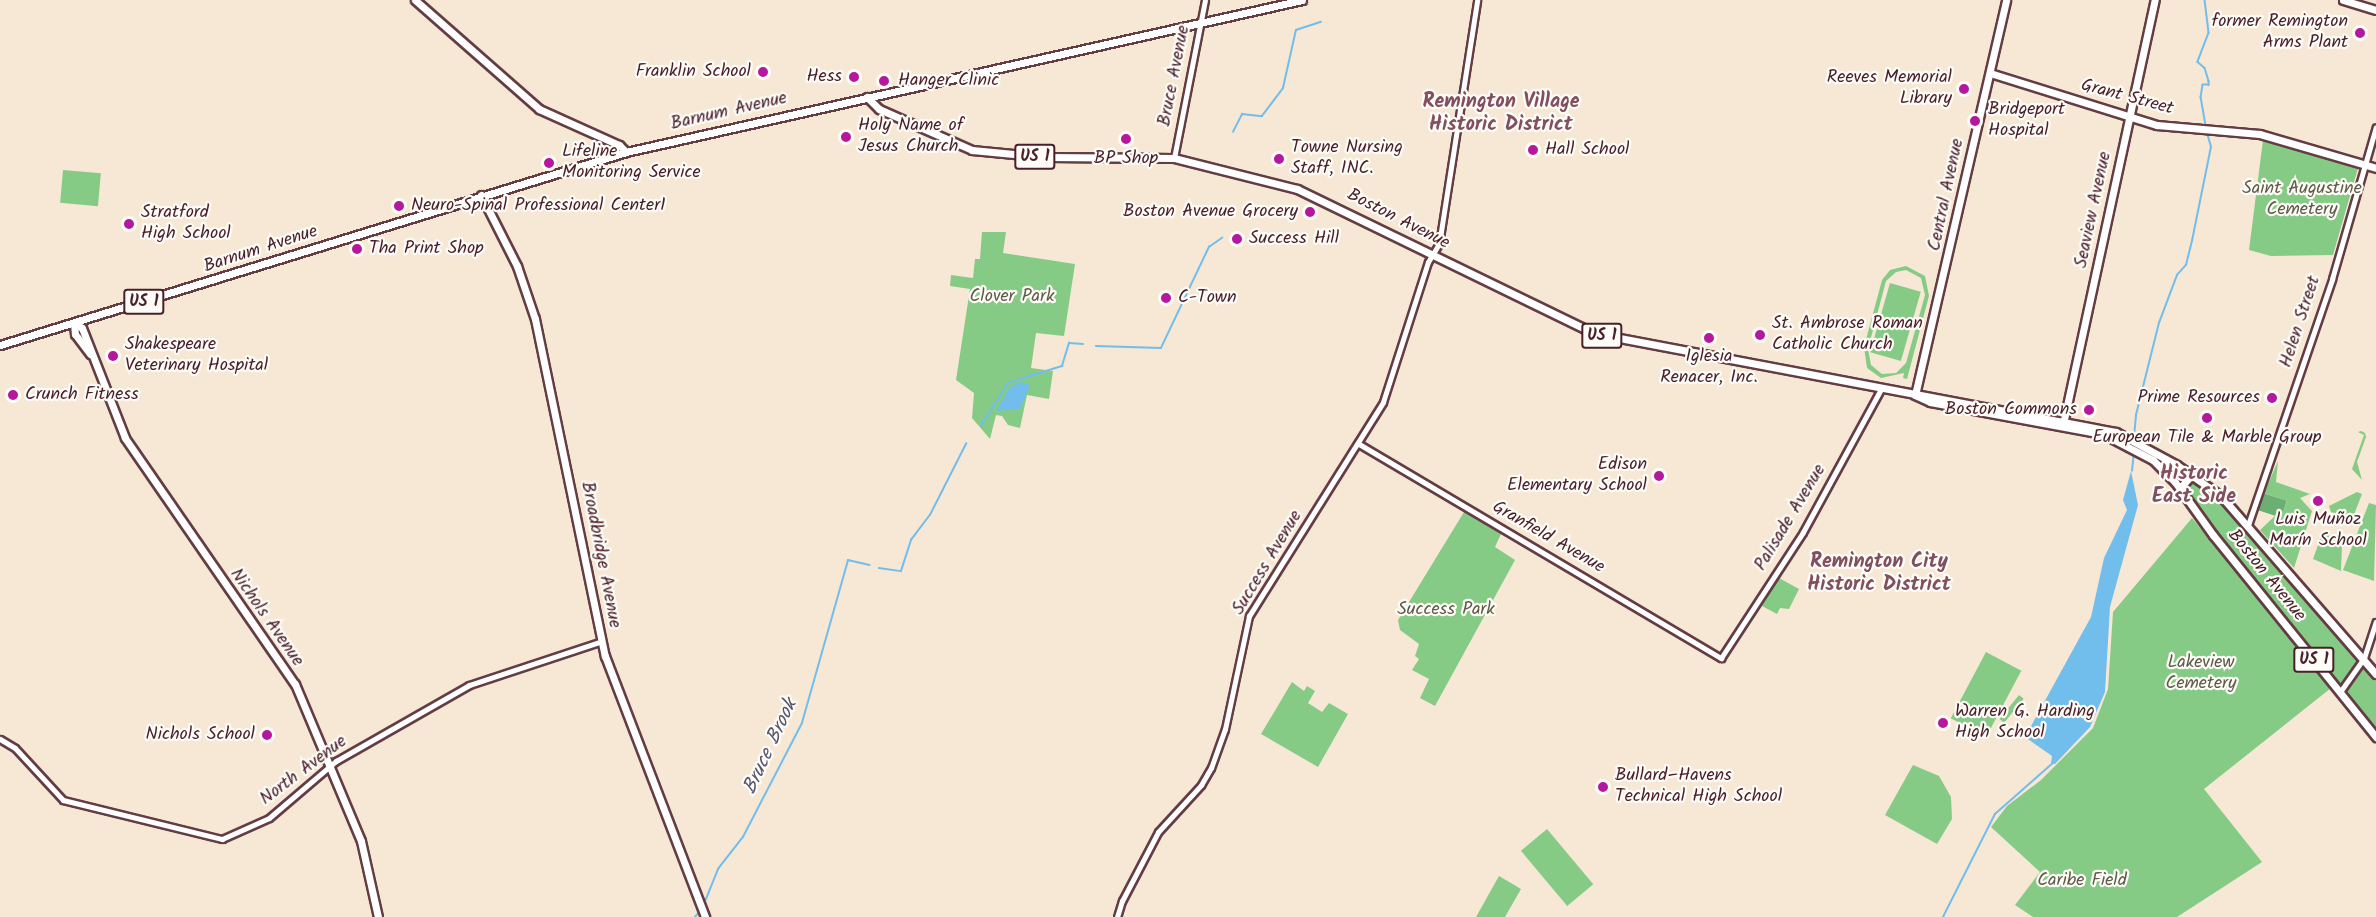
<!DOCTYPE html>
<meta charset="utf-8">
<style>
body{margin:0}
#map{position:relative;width:2376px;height:917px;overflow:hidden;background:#f7e8d5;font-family:Kalam,sans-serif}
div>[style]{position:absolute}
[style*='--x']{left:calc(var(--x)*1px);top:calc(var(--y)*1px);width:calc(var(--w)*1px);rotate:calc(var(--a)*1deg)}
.green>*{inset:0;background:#86cb85;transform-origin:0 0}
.forest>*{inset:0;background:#6caf72;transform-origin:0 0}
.water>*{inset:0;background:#71bdeb}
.stream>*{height:1.5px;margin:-0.75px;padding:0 0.75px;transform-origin:0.75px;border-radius:0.75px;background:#71bdeb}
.roads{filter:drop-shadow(2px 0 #643d44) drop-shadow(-2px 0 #643d44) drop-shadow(0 2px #643d44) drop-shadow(0 -2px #643d44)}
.minor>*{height:5px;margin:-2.5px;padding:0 2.5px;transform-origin:2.5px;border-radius:2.5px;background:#fff}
.major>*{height:7px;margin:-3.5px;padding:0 3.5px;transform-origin:3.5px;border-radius:3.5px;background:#fff}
.dots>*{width:16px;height:16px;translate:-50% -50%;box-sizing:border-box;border:3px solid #fdfcf7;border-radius:50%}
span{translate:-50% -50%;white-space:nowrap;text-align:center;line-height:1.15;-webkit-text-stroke:4.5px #fdfcf7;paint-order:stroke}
.shield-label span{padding:2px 4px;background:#fdfcf7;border:2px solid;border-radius:4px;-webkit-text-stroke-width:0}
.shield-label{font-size:16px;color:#4a1f2b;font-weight:700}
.poi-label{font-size:18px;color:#4a1f2b}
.right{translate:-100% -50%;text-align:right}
.left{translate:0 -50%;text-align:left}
.street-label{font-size:18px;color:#4a1f2b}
.park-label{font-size:18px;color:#5f5b4a}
.neighbourhood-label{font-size:20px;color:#814f5f;font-weight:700}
.water-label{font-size:20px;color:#58566e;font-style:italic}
</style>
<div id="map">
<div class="green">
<i style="clip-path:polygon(2263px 140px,2358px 168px,2333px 255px,2271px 256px,2249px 250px)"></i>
<i style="left:63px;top:170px;width:38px;height:33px;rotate:5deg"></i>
<i style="clip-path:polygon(982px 232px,1006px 232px,1003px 253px,1075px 264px,1064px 336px,1036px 333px,1031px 368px,1053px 371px,1049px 399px,1027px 395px,1020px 428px,1008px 425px,1002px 416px,996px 415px,990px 439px,972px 418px,974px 393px,956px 380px,970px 289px,950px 286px,951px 275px,973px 278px,975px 259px,980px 259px)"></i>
<i style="clip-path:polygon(evenodd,1906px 266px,1925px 276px,1929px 296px,1907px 379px,1903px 378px,1904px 373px,1881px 378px,1867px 368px,1864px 347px,1882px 280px,1890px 270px,1906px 266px,1906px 270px,1921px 278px,1925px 295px,1906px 363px,1896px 373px,1882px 374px,1871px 365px,1868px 349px,1886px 281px,1896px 272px,1906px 270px)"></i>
<i style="left:1890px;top:283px;width:32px;height:72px;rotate:16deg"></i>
<i style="clip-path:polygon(2361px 431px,2365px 433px,2366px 437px,2357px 462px,2362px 480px,2352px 469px,2364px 435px,2358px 432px)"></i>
<i style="clip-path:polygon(2158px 459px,2211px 491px,2227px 506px,2361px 659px,2376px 681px,2376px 730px)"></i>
<i style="clip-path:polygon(2278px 461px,2276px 482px,2310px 494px,2300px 498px,2312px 511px,2294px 568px,2260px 530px,2275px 516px,2281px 518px,2287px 501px,2264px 493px)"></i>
<i style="clip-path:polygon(2357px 492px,2362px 494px,2352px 520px,2331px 512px,2329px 506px)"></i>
<i style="clip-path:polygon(2369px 503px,2376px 505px,2374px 581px,2343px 570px)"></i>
<i style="clip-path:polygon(1464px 512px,1501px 534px,1495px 547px,1515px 560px,1435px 706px,1420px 698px,1429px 679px,1412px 670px,1419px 659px,1415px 656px,1419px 644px,1400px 630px,1398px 620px)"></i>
<i style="clip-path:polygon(2192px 518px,2331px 688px,2204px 789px,2262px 862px,2177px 917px,2033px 917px,2015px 905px,2040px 872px,1991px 827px,2007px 806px,2041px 780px,2093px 728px,2108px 689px,2113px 612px)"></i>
<i style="clip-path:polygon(2323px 531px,2342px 545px,2341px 571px,2313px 559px)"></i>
<i style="clip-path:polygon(1779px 578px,1799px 589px,1789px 609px,1780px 608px,1777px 614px,1762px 606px)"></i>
<i style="left:1986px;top:652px;width:40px;height:75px;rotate:28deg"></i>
<i style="clip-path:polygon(1292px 682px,1304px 691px,1307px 686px,1315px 691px,1308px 703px,1322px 712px,1329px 703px,1348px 714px,1318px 767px,1261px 734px)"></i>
<i style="left:2019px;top:695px;width:6px;height:31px;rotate:39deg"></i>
<i style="clip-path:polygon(1913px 765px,1939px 776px,1951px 797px,1952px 819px,1937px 844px,1885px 815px)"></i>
<i style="left:1547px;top:829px;width:72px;height:34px;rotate:50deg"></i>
<i style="clip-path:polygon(1499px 876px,1521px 889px,1505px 917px,1476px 917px)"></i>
</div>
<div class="forest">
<i style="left:2263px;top:493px;width:25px;height:18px;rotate:18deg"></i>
</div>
<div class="water">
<i style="clip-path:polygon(1021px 382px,1030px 385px,1020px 409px,996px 411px,1010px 387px)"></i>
<i style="clip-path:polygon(2131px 471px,2138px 505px,2110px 607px,2105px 692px,2090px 727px,2055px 764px,2051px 763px,2052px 756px,2025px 737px,2091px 617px,2104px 558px,2127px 510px,2123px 500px)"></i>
</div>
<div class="stream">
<i style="--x:2205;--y:0;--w:33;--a:83"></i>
<i style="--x:2209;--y:33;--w:31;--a:111"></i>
<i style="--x:2198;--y:62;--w:9;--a:41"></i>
<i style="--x:2205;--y:68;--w:14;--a:73"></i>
<i style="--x:2209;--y:81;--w:4;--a:90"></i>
<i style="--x:2209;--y:85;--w:6;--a:180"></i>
<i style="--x:2203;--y:85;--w:12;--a:99"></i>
<i style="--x:2201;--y:97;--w:29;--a:80"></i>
<i style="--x:1233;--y:132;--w:20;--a:-63"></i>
<i style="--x:1242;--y:114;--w:20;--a:6"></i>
<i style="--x:1262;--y:116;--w:35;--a:-53"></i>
<i style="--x:1283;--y:88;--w:59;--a:-77.4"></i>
<i style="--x:1296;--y:30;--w:26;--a:-18"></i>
<i style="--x:1096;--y:346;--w:65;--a:1.8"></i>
<i style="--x:1161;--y:348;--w:112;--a:-64.6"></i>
<i style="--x:1209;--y:247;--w:16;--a:-35"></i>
<i style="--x:981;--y:426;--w:51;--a:-57.9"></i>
<i style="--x:1008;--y:383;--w:57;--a:-17.5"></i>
<i style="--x:1062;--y:366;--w:24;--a:-73"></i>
<i style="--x:1069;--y:343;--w:14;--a:4"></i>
<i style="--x:2134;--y:438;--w:23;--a:-85"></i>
<i style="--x:2136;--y:415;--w:95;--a:-76"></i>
<i style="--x:2159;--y:323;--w:51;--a:-69.4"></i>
<i style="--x:2177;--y:275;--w:13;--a:-48"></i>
<i style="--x:2186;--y:265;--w:25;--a:-76"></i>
<i style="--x:2192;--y:241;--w:96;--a:-78.6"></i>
<i style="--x:2211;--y:147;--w:15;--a:-106"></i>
<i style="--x:2132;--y:471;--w:19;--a:-84"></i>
<i style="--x:879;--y:568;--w:22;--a:8"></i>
<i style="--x:901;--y:571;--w:33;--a:-72"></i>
<i style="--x:911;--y:540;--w:31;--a:-53"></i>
<i style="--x:930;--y:515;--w:80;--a:-63.1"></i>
<i style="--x:704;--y:904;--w:38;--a:-68"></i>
<i style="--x:718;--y:869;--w:41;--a:-52"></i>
<i style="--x:743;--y:837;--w:128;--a:-62.6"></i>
<i style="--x:802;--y:723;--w:169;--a:-74.2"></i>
<i style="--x:848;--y:560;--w:22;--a:13"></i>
<i style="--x:695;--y:917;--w:8;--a:-50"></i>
<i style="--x:1943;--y:917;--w:115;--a:-63.2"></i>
<i style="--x:1995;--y:814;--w:77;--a:-41.3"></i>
</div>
<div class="roads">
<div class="minor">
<i style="--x:1174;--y:158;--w:161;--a:-78.9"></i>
<i style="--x:1359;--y:444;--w:421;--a:30.6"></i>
<i style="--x:1721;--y:658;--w:150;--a:-56.9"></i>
<i style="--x:1803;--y:532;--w:163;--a:-61.4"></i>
<i style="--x:2248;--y:525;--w:260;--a:-71.1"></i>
<i style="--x:2332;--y:279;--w:158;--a:-73.9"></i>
<i style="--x:2340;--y:692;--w:42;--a:-54.8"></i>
<i style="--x:2364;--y:658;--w:38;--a:-72"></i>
<i style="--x:0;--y:739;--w:17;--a:31"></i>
<i style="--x:15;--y:748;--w:71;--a:47.3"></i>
<i style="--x:63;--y:800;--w:164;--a:13.8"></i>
<i style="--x:222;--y:839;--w:51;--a:-24.1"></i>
<i style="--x:269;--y:818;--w:88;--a:-40.4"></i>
<i style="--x:336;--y:761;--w:153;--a:-29.7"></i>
<i style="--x:469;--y:685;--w:140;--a:-18.3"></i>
<i style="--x:1117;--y:917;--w:17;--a:-73"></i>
<i style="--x:1122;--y:901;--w:78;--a:-62.4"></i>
<i style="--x:1158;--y:832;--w:64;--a:-47.5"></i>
<i style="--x:1201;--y:785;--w:20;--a:-60"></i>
<i style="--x:1211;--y:768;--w:41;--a:-70.3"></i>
<i style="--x:1225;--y:729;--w:116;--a:-78"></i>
<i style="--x:1249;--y:616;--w:252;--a:-57.9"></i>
<i style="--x:1383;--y:402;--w:147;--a:-72.2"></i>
<i style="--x:1428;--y:262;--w:21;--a:-59"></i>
<i style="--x:1439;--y:244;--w:247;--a:-81.1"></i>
</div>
<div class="major">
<i style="--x:415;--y:0;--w:165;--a:41.3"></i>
<i style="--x:539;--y:109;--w:88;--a:24.2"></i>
<i style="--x:619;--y:145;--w:10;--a:45"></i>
<i style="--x:2343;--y:0;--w:34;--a:17"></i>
<i style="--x:1990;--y:73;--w:175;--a:17.3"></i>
<i style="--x:2157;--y:125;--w:103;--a:5"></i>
<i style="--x:2260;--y:134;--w:121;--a:16.3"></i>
<i style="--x:867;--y:97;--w:17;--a:45"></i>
<i style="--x:879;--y:109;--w:102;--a:23.8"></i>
<i style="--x:972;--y:150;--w:73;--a:5.5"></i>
<i style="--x:1045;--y:157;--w:129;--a:0.4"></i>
<i style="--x:1174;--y:158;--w:127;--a:14.1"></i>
<i style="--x:1297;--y:189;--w:329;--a:25.9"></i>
<i style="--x:1593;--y:333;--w:532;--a:10.72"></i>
<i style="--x:2116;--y:432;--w:69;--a:28.4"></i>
<i style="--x:2177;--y:465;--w:54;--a:35.2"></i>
<i style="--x:2221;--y:496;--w:236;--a:49"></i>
<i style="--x:481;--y:195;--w:80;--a:63.1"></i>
<i style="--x:517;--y:266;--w:56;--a:71.2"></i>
<i style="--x:535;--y:319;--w:344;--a:78.3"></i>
<i style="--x:605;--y:656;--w:280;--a:69"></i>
<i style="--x:74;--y:323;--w:9;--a:32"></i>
<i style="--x:82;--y:328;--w:118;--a:68.6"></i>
<i style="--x:125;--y:438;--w:299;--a:55.4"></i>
<i style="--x:295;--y:684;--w:170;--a:67.2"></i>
<i style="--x:361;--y:841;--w:78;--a:77.4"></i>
<i style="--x:74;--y:323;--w:11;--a:85"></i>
<i style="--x:75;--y:334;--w:25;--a:53"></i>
<i style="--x:0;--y:345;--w:655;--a:-17.13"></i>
<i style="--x:626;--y:152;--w:693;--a:-12.67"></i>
<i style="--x:1915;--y:395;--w:17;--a:25"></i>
<i style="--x:1930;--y:402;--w:176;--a:10.5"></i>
<i style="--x:2103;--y:434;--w:56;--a:27.5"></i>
<i style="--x:2153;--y:460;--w:31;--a:45"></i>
<i style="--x:2175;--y:482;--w:65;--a:54.4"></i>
<i style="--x:2213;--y:535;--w:260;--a:51.1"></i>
<i style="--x:1915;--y:395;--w:405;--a:-77"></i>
<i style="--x:2063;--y:424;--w:434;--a:-77.8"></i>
<i style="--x:2180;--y:488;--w:18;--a:-49"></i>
</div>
</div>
<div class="dots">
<i style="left:2360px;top:33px;background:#b5179e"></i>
<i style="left:763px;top:72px;background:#b5179e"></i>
<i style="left:854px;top:77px;background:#b5179e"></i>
<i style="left:884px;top:81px;background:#b5179e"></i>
<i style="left:1964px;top:89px;background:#b5179e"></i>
<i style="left:1975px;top:121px;background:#b5179e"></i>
<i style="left:846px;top:137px;background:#b5179e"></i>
<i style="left:1126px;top:139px;background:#b5179e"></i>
<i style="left:1533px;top:150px;background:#b5179e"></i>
<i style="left:1279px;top:159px;background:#b5179e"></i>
<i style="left:549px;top:163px;background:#b5179e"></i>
<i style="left:399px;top:206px;background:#b5179e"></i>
<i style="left:1310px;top:212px;background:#b5179e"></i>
<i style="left:129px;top:224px;background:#b5179e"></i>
<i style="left:1237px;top:239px;background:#b5179e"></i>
<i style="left:357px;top:249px;background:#b5179e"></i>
<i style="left:1166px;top:298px;background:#b5179e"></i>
<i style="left:1760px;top:335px;background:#b5179e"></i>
<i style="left:1709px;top:338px;background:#b5179e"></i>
<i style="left:113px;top:356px;background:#b5179e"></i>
<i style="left:13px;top:395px;background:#b5179e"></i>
<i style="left:2272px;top:398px;background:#b5179e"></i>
<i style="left:2089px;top:410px;background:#b5179e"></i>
<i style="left:2207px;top:418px;background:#b5179e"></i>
<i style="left:1659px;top:476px;background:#b5179e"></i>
<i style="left:2318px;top:501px;background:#b5179e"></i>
<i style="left:1943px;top:723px;background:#b5179e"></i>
<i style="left:267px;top:735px;background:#b5179e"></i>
<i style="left:1603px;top:787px;background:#b5179e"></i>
</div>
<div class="shield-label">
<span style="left:1035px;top:157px">US 1</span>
<span style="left:144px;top:302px">US 1</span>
<span style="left:1602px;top:336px">US 1</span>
<span style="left:2314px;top:660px">US 1</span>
</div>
<div class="poi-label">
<span class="right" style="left:2348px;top:33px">former Remington<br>Arms Plant</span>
<span class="right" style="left:751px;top:72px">Franklin School</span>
<span class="right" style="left:842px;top:77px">Hess</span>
<span class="right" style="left:1952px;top:89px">Reeves Memorial<br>Library</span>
<span class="left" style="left:898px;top:81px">Hanger Clinic</span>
<span class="left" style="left:1988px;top:121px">Bridgeport<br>Hospital</span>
<span class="left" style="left:858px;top:137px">Holy Name of<br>Jesus Church</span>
<span class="left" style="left:1291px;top:159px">Towne Nursing<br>Staff, INC.</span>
<span class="left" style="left:1545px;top:150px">Hall School</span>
<span class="left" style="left:562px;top:163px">Lifeline<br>Monitoring Service</span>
<span style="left:1126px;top:159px">BP Shop</span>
<span class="left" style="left:411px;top:206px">Neuro-Spinal Professional Center1</span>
<span class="right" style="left:1298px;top:212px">Boston Avenue Grocery</span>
<span class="left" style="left:141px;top:224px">Stratford<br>High School</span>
<span class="left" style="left:1249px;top:239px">Success Hill</span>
<span class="left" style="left:369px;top:249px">Tha Print Shop</span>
<span class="left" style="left:1178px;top:298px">C-Town</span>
<span class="left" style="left:1772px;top:335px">St. Ambrose Roman<br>Catholic Church</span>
<span class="left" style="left:125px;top:356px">Shakespeare<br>Veterinary Hospital</span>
<span style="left:1709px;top:368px">Iglesia<br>Renacer, Inc.</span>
<span class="left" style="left:25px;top:395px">Crunch Fitness</span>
<span class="right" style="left:2260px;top:398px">Prime Resources</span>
<span class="right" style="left:2077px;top:410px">Boston Commons</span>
<span style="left:2207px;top:438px">European Tile &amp; Marble Group</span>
<span class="right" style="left:1647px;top:476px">Edison<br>Elementary School</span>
<span style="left:2318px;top:531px">Luis Muñoz<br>Marín School</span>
<span class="left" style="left:1955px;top:723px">Warren G. Harding<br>High School</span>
<span class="right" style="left:255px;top:735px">Nichols School</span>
<span class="left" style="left:1615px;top:787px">Bullard–Havens<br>Technical High School</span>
</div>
<div class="street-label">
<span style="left:1175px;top:76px;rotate:-79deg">Bruce Avenue</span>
<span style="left:2127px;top:98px;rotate:15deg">Grant Street</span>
<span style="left:729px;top:112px;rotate:-13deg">Barnum Avenue</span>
<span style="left:1947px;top:195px;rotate:-78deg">Central Avenue</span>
<span style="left:2094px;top:210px;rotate:-78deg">Seaview Avenue</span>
<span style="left:1398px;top:220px;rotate:27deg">Boston Avenue</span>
<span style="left:261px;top:250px;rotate:-18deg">Barnum Avenue</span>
<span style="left:2301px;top:322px;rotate:-72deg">Helen Street</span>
<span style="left:1791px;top:518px;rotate:-59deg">Palisade Avenue</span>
<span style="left:1548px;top:538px;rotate:30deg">Granfield Avenue</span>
<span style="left:600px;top:555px;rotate:79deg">Broadbridge Avenue</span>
<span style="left:1268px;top:563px;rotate:-59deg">Success Avenue</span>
<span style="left:2266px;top:576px;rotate:51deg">Boston Avenue</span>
<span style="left:266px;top:618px;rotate:55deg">Nichols Avenue</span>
<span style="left:304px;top:771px;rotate:-37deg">North Avenue</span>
</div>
<div class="park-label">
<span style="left:2302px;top:200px">Saint Augustine<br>Cemetery</span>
<span style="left:1012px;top:297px">Clover Park</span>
<span style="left:1446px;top:610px">Success Park</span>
<span style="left:2201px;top:674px">Lakeview<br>Cemetery</span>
<span style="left:2082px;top:881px">Caribe Field</span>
</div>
<div class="neighbourhood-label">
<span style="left:1501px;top:114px">Remington Village<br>Historic District</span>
<span style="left:2194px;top:486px">Historic<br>East Side</span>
<span style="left:1879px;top:574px">Remington City<br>Historic District</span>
</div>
<div class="water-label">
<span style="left:771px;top:747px;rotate:-65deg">Bruce Brook</span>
</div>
</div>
